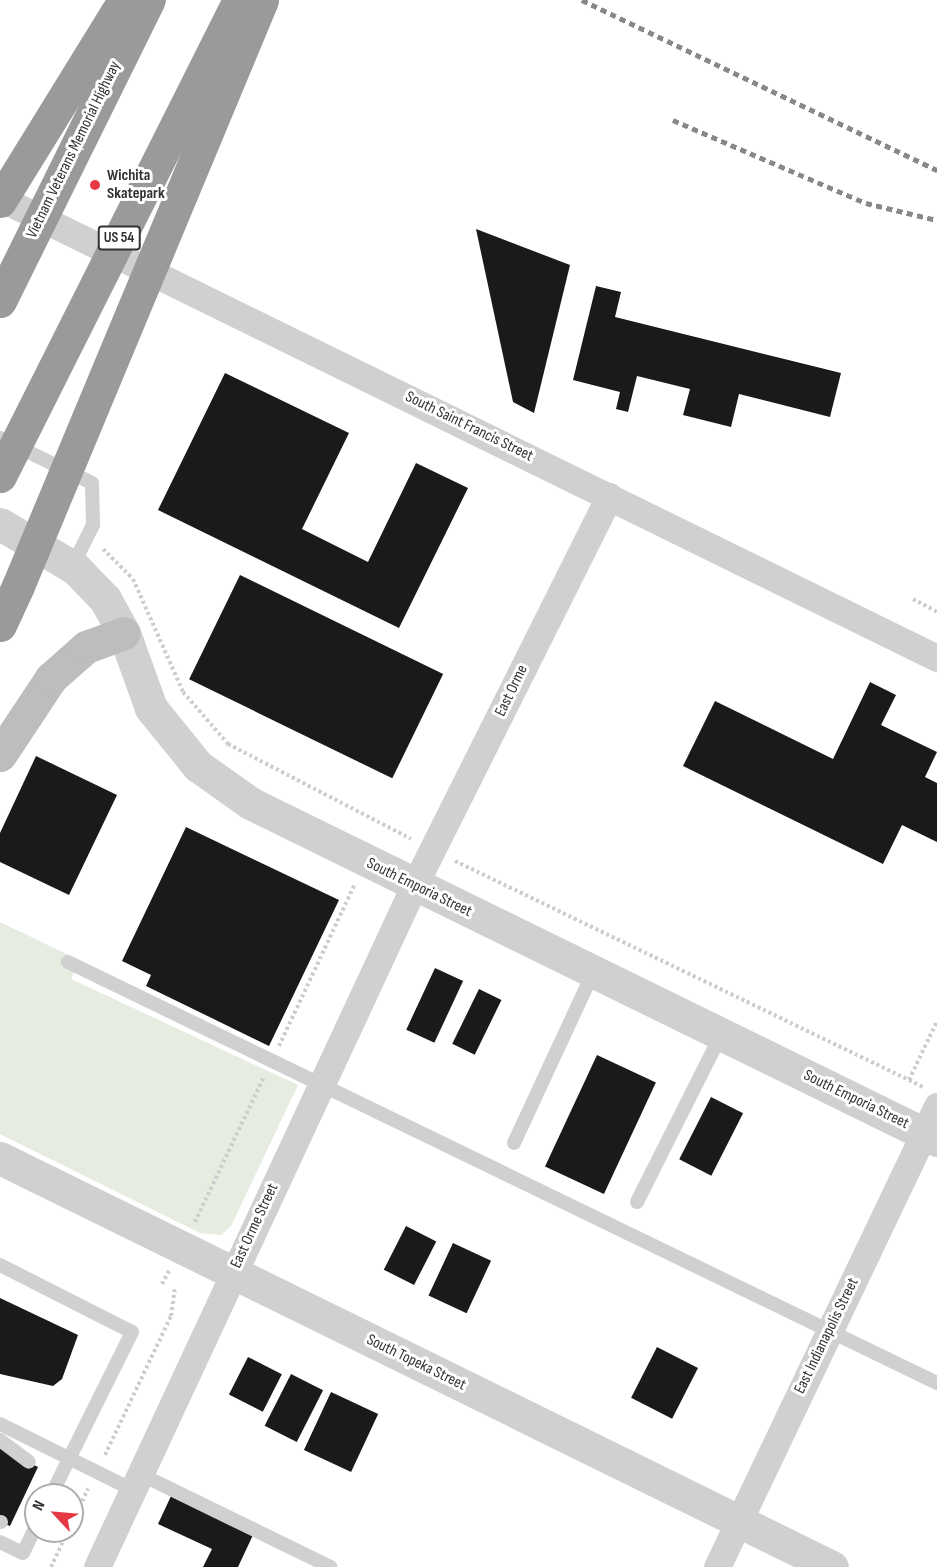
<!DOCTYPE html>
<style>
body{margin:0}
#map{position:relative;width:937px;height:1567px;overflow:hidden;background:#fff;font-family:"Sofia Sans Condensed",sans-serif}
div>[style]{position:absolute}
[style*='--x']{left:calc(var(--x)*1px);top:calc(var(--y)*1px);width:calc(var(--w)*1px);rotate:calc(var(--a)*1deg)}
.green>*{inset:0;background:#e6ecdf}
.building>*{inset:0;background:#1a1a1a;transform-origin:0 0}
.path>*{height:4px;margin-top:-2px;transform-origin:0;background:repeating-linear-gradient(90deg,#cdcdcd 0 3px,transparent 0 6px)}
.service>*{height:14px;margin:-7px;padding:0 7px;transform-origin:7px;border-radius:7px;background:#d0d0d0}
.minor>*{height:27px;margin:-13.5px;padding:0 13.5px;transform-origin:13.5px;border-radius:13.5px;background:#d0d0d0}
.tertiary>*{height:33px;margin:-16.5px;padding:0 16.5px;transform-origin:16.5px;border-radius:16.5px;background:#d0d0d0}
.secondary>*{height:33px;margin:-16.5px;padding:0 16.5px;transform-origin:16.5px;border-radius:16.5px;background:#bdbdbd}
.motorway>*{height:33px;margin:-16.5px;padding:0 16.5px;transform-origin:16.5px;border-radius:16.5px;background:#9a9a9a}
.rail>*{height:4.5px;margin-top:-2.25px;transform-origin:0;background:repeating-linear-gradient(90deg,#888 0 6px,transparent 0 10.5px)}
.motorway-bridge>*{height:33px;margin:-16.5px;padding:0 16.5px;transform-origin:16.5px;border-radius:16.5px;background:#9a9a9a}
.dots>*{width:16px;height:16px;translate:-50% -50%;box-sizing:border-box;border:3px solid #fff;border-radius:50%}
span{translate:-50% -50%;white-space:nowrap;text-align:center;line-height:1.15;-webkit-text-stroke:6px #fff;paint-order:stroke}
.shield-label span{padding:2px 4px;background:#fff;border:2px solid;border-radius:4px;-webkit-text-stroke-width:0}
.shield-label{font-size:15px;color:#333;font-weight:700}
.street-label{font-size:16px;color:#333}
.poi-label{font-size:16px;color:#333;font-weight:700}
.left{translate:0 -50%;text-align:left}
.north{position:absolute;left:24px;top:1483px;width:60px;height:60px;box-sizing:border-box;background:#fff;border:2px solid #adadad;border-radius:50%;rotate:296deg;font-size:16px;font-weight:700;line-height:24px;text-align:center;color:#333}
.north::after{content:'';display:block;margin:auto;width:21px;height:27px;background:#e63946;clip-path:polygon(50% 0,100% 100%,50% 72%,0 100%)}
</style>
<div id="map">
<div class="green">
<i style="clip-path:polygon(0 922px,79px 960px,71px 979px,298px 1085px,231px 1226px,221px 1235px,200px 1233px,0 1134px)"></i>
</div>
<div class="building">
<i style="clip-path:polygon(476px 229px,570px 265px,534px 413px,513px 402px)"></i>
<i style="clip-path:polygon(596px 286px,621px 292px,615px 317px,841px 373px,830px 417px,739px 394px,731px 427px,683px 415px,690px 389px,637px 376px,628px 412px,616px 409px,620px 392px,573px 380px)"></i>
<i style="clip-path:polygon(225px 373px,349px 433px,302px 529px,368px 562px,416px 463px,468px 488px,399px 628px,158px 510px)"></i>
<i style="left:240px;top:575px;width:226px;height:116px;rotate:26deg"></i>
<i style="clip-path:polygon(870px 682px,896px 695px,881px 725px,937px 752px,925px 777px,937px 783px,937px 842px,902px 825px,883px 864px,683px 766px,715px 701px,833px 759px)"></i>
<i style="clip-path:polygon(36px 756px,117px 795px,69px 895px,0 862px,0 833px)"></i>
<i style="clip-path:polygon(186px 827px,339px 900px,269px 1046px,146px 986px,151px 975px,122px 961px)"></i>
<i style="left:435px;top:968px;width:31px;height:68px;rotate:25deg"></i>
<i style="left:479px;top:989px;width:25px;height:61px;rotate:26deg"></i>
<i style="left:597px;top:1055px;width:65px;height:123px;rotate:25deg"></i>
<i style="left:711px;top:1097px;width:36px;height:70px;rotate:27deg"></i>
<i style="left:406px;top:1226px;width:34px;height:49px;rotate:27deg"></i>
<i style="left:453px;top:1243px;width:42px;height:58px;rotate:25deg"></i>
<i style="clip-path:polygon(0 1298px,78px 1335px,62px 1379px,53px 1386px,0 1374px)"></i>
<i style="left:657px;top:1347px;width:46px;height:57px;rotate:27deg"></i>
<i style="left:248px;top:1357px;width:38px;height:42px;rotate:27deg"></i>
<i style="left:291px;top:1374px;width:36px;height:58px;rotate:27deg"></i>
<i style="left:331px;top:1392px;width:52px;height:64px;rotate:25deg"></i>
<i style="clip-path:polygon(0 1448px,38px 1467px,10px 1526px,0 1522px)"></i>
<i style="clip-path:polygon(171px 1496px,253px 1535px,238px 1567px,203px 1567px,212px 1549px,158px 1524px)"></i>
</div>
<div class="path">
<i style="--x:103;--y:549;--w:42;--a:45"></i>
<i style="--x:133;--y:579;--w:124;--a:66.1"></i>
<i style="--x:183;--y:692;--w:69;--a:49.1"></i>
<i style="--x:228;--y:744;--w:206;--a:27.4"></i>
<i style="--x:913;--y:599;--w:27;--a:28"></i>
<i style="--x:455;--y:861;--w:504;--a:25.75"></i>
<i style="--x:909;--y:1080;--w:65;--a:-64.6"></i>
<i style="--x:279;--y:1046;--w:177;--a:-64.9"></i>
<i style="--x:909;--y:1080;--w:16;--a:27"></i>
<i style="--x:195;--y:1222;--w:161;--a:-64.6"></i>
<i style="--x:162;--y:1284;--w:15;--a:-62"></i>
<i style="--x:105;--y:1455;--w:154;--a:-64.6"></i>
<i style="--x:171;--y:1316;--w:27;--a:-82"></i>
<i style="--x:72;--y:1523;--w:38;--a:-65"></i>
<i style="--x:51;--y:1567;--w:40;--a:-65"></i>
</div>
<div class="service">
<i style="--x:0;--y:438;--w:102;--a:26.1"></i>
<i style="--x:92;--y:483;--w:42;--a:88.6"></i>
<i style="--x:93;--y:525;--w:47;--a:116.6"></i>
<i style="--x:68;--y:962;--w:966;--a:25.85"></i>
<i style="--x:514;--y:1143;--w:187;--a:-65.1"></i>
<i style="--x:637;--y:1202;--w:187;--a:-63.3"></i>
<i style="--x:0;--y:1265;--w:148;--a:26.9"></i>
<i style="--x:132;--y:1332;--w:182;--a:116.4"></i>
<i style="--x:0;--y:1424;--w:148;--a:26.4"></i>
<i style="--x:0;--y:1440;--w:36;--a:37"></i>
<i style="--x:140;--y:1474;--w:212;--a:26"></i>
<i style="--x:0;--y:1522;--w:1;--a:0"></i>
<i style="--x:0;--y:1542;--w:25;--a:26"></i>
<i style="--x:23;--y:1553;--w:30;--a:-64"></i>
</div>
<div class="minor">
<i style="--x:0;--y:198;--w:1044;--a:26.15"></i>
<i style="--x:97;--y:1567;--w:751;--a:-65.04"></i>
<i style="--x:414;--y:886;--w:436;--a:-63.4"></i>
<i style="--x:717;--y:1567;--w:511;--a:-64.49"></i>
</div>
<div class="tertiary">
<i style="--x:0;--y:524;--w:88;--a:30.6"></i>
<i style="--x:76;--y:569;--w:42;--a:46"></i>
<i style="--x:105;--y:599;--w:39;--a:61"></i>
<i style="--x:124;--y:633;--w:80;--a:70.2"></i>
<i style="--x:151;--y:708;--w:75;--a:51"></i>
<i style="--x:198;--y:766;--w:64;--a:35.4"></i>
<i style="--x:250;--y:803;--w:765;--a:26.13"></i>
<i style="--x:0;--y:1158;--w:927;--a:26.18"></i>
</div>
<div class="secondary">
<i style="--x:0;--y:755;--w:92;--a:-56.5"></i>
<i style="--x:51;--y:678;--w:47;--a:-41.5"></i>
<i style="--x:86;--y:647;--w:40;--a:-20.2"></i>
</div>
<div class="motorway">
<i style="--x:0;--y:625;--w:43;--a:-65.2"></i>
</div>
<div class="rail">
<i style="--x:582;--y:0;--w:394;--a:25.6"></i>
<i style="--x:673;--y:120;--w:210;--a:23.3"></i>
<i style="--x:866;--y:203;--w:73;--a:13.5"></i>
</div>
<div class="motorway-bridge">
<i style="--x:0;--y:201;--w:236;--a:-58.3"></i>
<i style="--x:0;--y:301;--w:336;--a:-63.7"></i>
<i style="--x:0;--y:476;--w:533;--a:-63.34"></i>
<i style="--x:18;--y:586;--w:635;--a:-67.39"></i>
</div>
<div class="dots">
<i style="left:95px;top:185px;background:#e63946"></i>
</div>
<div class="shield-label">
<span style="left:119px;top:238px">US 54</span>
</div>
<div class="street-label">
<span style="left:74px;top:150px;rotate:-64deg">Vietnam Veterans Memorial Highway</span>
<span style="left:469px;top:427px;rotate:26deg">South Saint Francis Street</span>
<span style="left:512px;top:691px;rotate:-64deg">East Orme</span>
<span style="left:419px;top:888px;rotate:26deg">South Emporia Street</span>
<span style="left:856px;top:1100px;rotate:26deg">South Emporia Street</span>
<span style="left:255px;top:1226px;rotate:-65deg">East Orme Street</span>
<span style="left:827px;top:1336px;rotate:-64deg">East Indianapolis Street</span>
<span style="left:416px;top:1363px;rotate:26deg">South Topeka Street</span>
</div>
<div class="poi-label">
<span class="left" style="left:107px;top:185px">Wichita<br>Skatepark</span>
</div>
<div class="north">N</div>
</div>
